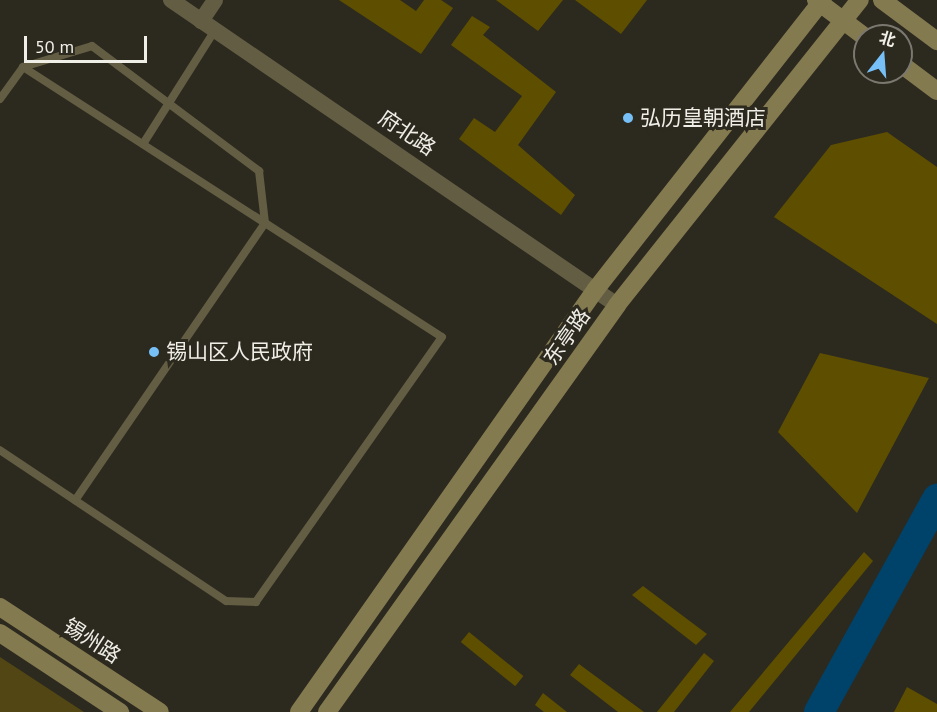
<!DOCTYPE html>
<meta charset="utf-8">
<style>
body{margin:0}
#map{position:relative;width:937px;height:712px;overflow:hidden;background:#2c291f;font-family:"PT Sans","Noto Sans SC",sans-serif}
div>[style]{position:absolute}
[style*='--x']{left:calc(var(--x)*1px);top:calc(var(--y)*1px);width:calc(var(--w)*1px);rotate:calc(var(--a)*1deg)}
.green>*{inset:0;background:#514614}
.river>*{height:30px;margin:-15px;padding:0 15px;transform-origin:15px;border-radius:15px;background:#00436a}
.building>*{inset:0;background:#5e4f00;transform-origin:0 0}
.lane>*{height:8px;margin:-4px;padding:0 4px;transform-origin:4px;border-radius:4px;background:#635d43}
.street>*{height:16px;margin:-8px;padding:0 8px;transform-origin:8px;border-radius:8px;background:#635d43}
.secondary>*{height:18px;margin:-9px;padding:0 9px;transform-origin:9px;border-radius:9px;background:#847a50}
.dots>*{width:16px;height:16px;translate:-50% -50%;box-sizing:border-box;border:3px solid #2c291f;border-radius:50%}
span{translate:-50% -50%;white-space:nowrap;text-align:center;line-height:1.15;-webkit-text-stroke:6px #2c291f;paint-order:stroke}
.poi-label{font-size:21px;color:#efeee7}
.left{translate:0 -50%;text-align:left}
.street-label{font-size:21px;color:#efeee7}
.north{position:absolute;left:853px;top:24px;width:60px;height:60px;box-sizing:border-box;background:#2c291f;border:2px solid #7a786f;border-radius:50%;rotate:17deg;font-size:16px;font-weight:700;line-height:24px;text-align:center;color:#efeee7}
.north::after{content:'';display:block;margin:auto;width:21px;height:27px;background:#76c0f7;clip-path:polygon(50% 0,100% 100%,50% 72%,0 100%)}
.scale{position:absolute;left:24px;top:36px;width:123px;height:27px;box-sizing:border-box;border:3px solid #efeee7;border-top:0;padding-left:8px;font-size:18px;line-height:21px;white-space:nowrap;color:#efeee7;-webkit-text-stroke:4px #2c291f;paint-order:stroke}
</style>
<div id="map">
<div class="green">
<i style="clip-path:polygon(0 657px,84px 712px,0 712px)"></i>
</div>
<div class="river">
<i style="--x:819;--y:712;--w:244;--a:-61"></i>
</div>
<div class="building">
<i style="clip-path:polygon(339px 0,400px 0,416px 11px,424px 0,441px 0,453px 8px,421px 54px)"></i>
<i style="clip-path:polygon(496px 0,563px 0,538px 31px)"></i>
<i style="clip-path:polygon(575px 0,647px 0,621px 34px)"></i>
<i style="clip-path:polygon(472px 16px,490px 27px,483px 35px,556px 92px,518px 145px,575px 195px,561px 215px,459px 139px,474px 118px,495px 132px,522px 96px,451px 45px)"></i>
<i style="clip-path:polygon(887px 132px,937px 167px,937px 324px,774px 217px,831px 145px)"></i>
<i style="clip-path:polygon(820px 353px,929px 378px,857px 513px,778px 432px)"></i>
<i style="clip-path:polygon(864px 552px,873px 561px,749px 712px,730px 712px)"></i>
<i style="clip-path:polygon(643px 586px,707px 634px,696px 645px,632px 595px)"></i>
<i style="left:469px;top:632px;width:70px;height:13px;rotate:39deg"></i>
<i style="clip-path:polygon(704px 653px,714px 661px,674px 712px,657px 712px)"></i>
<i style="clip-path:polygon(579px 664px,644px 712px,618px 712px,570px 675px)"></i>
<i style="clip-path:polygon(907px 687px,937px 704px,937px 712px,894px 712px)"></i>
<i style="clip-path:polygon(543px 693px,567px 712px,544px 712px,535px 705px)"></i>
</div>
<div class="lane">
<i style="--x:23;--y:67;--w:72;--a:-16.9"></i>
<i style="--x:92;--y:46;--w:209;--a:36.8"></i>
<i style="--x:259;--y:171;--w:52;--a:83.4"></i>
<i style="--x:265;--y:223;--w:336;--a:124.4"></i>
<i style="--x:0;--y:99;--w:39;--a:-54"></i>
<i style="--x:23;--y:67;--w:498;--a:32.8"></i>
<i style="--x:442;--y:337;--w:324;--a:125.1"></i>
<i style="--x:256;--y:602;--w:30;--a:-178"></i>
<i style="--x:226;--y:601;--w:272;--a:-146.3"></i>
<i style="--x:143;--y:144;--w:135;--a:-57.7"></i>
</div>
<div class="street">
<i style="--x:171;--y:0;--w:540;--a:34.37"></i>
<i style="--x:201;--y:21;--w:25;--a:-56"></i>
</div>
<div class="secondary">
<i style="--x:816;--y:0;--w:61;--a:37.1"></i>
<i style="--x:882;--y:0;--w:69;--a:36.7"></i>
<i style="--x:901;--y:64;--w:45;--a:36.9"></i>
<i style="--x:0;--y:607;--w:191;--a:33.3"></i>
<i style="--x:0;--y:633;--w:144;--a:33.4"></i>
<i style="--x:299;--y:712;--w:517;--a:-54.93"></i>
<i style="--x:596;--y:289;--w:367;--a:-51.9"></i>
<i style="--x:327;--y:712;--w:500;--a:-54.5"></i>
<i style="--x:617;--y:305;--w:390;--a:-51.5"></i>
</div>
<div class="dots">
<i style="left:628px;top:118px;background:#76c0f7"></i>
<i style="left:154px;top:352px;background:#76c0f7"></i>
</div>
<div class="poi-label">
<span class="left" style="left:640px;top:118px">弘历皇朝酒店</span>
<span class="left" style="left:166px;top:352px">锡山区人民政府</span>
</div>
<div class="street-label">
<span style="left:407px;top:133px;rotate:34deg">府北路</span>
<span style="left:567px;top:337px;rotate:-55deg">东亭路</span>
<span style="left:92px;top:641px;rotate:33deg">锡州路</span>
</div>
<div class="north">北</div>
<div class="scale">50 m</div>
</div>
